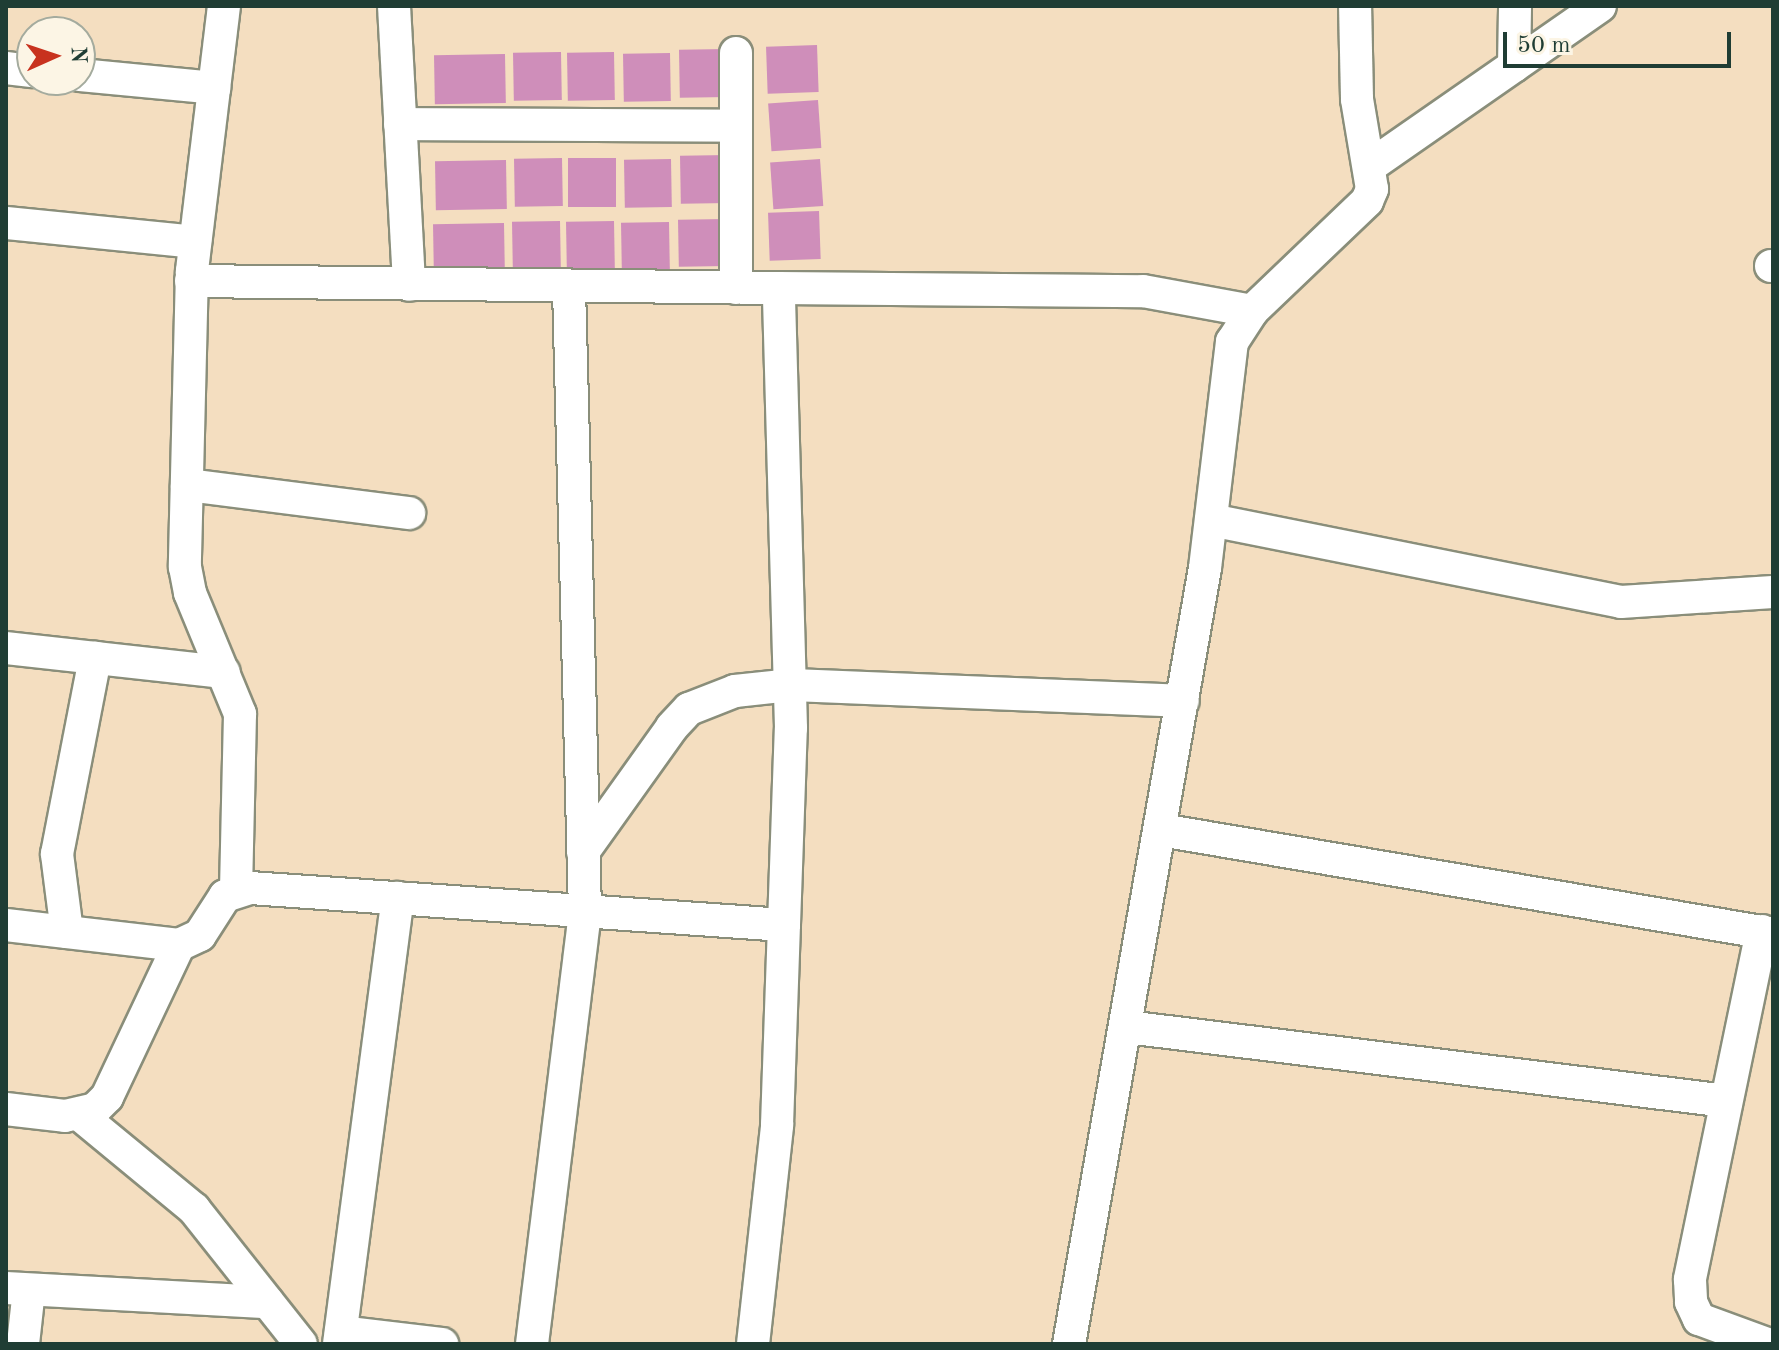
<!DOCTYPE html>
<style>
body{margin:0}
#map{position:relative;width:1779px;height:1350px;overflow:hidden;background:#f4dec0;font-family:"Old Standard TT",serif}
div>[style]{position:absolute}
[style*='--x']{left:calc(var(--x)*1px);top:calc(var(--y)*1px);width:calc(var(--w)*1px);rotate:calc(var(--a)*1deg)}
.building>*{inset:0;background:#cf8eba;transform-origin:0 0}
.roads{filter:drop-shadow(2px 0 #8a8e7a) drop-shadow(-2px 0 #8a8e7a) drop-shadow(0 2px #8a8e7a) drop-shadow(0 -2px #8a8e7a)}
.street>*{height:32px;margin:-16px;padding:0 16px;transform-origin:16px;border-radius:16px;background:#fff}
span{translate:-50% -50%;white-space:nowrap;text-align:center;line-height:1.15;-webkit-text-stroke:6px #fcf5e5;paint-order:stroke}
.frame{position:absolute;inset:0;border:8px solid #1f3d34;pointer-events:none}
.north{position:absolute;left:16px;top:16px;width:80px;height:80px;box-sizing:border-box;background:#fcf5e5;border:2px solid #a4ab9e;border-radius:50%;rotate:87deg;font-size:22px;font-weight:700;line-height:32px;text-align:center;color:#1f3d34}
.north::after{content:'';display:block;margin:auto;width:28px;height:36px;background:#c8321e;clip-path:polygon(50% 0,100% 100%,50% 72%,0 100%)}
.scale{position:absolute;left:1503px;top:32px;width:228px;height:36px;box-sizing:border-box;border:4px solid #1f3d34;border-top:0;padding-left:10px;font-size:24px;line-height:28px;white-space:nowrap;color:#1f3d34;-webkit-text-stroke:6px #fcf5e5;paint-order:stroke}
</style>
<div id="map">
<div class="building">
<i style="left:817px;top:45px;width:47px;height:51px;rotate:88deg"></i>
<i style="left:727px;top:49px;width:48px;height:48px;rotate:89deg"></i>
<i style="left:561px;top:52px;width:48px;height:48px;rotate:89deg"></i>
<i style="left:614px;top:52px;width:48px;height:47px;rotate:89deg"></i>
<i style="left:670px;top:53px;width:48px;height:47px;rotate:89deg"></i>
<i style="left:505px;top:54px;width:49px;height:71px;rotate:89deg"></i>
<i style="left:818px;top:100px;width:48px;height:50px;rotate:86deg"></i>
<i style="left:728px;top:155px;width:48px;height:48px;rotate:89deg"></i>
<i style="left:562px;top:158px;width:48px;height:48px;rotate:89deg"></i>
<i style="left:568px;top:158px;width:48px;height:49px"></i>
<i style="left:671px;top:159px;width:48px;height:47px;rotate:89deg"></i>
<i style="left:820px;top:159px;width:47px;height:50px;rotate:86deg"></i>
<i style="left:506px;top:160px;width:49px;height:71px;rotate:89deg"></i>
<i style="left:819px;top:211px;width:48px;height:51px;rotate:88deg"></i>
<i style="left:726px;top:219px;width:47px;height:48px;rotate:89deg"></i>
<i style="left:560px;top:221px;width:48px;height:48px;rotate:89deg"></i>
<i style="left:614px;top:221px;width:48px;height:48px;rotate:89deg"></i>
<i style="left:669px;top:222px;width:48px;height:48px;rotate:89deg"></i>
<i style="left:504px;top:223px;width:49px;height:71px;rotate:89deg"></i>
</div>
<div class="roads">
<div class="street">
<i style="--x:224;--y:6;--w:267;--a:96.9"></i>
<i style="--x:192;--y:271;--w:296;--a:91.4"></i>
<i style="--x:185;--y:567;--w:26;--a:79"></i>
<i style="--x:190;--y:593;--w:131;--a:67.5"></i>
<i style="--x:240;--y:714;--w:175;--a:91.3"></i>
<i style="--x:394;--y:6;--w:279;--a:86.9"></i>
<i style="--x:1514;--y:66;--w:60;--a:-89"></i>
<i style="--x:6;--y:68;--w:26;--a:7"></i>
<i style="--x:80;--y:75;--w:135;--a:5.5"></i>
<i style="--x:400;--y:124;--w:336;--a:0.3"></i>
<i style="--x:1370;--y:166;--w:280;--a:-34.8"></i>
<i style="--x:6;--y:223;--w:190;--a:5.7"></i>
<i style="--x:1771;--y:266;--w:2;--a:0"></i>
<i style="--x:191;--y:281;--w:588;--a:0.68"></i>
<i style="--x:736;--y:288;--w:235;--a:-90"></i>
<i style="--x:187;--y:485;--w:224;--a:7.2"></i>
<i style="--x:1211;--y:520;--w:418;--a:11.3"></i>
<i style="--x:1621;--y:602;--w:152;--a:-3.8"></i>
<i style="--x:6;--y:648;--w:219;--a:6.3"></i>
<i style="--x:1161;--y:830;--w:621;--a:9.64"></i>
<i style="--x:583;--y:852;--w:153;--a:-54.5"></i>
<i style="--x:672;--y:727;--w:25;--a:-47"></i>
<i style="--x:689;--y:709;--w:49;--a:-21.4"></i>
<i style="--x:735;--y:691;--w:55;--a:-6.2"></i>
<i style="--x:790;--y:685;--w:393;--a:2.3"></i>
<i style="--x:6;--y:925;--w:174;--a:6.6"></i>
<i style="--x:179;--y:945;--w:23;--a:-25"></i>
<i style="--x:200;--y:935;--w:46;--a:-57.3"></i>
<i style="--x:225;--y:896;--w:26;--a:-18"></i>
<i style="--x:250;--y:888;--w:535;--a:3.96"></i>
<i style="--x:1762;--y:931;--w:356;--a:101.7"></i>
<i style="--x:1690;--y:1280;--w:22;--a:87"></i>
<i style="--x:1691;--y:1302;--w:19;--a:65"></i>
<i style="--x:1699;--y:1319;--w:72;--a:20.2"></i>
<i style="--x:67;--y:932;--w:79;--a:-97.3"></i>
<i style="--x:57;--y:854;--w:200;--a:-79"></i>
<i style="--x:1127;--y:1027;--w:604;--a:7.04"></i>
<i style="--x:6;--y:1109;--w:59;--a:6.8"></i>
<i style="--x:65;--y:1116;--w:31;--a:-13"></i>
<i style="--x:95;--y:1109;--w:17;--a:-45"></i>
<i style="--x:107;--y:1097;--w:168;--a:-64.7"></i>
<i style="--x:80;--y:1115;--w:148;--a:39.5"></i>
<i style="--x:194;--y:1209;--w:172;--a:51.6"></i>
<i style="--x:6;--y:1288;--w:262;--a:3.1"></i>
<i style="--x:341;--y:1332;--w:102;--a:6.8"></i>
<i style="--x:23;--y:1344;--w:54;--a:-83.7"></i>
<i style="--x:339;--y:1344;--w:450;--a:-82.5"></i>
<i style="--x:532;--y:1344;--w:436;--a:-83"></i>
<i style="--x:585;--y:911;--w:624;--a:-91.47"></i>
<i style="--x:753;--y:1344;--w:220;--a:-83.7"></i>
<i style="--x:777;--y:1125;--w:397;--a:-88"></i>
<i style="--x:791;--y:728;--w:440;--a:-91.6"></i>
<i style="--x:779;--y:288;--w:364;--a:0.5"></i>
<i style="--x:1143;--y:291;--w:111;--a:10.4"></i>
<i style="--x:1252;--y:311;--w:159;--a:-43.7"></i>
<i style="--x:1367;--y:201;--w:13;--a:-67"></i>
<i style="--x:1372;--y:189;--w:91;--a:-99.5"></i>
<i style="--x:1357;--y:99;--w:93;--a:-91.2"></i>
<i style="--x:1069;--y:1344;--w:788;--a:-80.06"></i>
<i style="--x:1205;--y:568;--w:228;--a:-83.2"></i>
<i style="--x:1232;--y:342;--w:37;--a:-57"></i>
</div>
</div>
<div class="frame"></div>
<div class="north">N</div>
<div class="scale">50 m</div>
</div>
